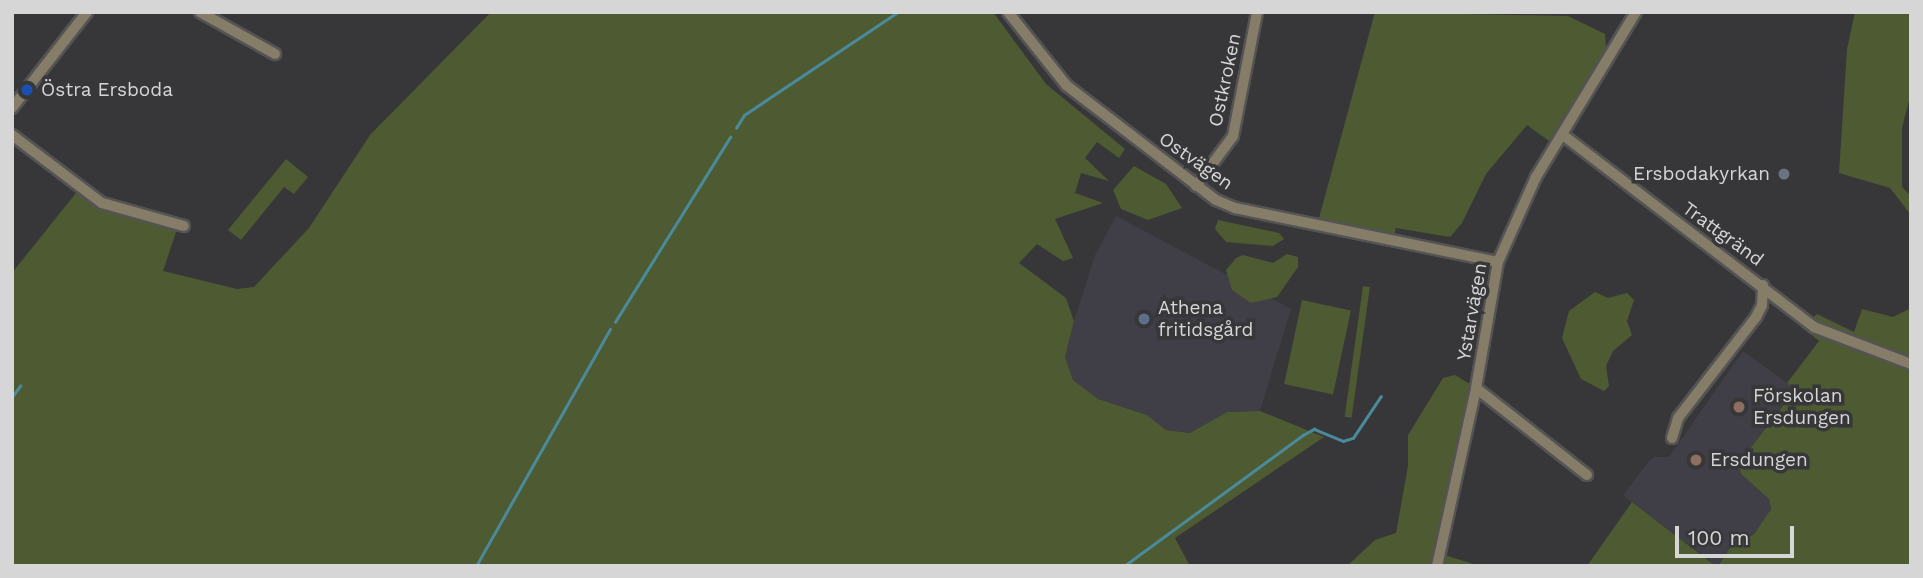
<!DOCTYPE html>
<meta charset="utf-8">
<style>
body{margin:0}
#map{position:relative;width:1923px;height:578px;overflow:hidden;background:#373739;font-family:"Work Sans",sans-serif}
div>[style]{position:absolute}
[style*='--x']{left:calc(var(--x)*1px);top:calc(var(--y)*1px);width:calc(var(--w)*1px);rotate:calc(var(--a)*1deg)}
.built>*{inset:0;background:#403e47}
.green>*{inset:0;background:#4d5a32;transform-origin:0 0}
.stream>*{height:2.5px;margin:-1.25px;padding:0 1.25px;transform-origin:1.25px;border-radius:1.25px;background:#4a8a9a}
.roads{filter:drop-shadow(2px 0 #545455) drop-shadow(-2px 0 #545455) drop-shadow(0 2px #545455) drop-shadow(0 -2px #545455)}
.minor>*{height:10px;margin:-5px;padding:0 5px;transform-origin:5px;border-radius:5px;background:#867d69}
.dots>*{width:19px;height:19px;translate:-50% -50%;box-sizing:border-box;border:4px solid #373739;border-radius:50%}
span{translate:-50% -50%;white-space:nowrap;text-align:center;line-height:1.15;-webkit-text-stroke:7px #373739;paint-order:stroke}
.street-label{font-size:19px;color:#d6d6d7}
.poi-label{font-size:19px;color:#d6d6d7}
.left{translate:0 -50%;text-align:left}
.right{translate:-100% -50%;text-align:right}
.frame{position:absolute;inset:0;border:14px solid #d6d6d7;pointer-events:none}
.scale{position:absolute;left:1675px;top:526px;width:119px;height:32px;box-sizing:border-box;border:4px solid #d6d6d7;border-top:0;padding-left:9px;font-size:21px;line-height:24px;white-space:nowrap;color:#d6d6d7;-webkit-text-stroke:5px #373739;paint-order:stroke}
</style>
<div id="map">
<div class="built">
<i style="clip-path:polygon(1116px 216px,1291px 309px,1260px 411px,1227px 412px,1190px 433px,1166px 430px,1147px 415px,1098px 399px,1073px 380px,1065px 357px,1074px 321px,1095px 255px)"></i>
<i style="clip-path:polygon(1743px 351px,1795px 389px,1739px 463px,1741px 474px,1769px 499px,1771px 509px,1754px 534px,1730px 548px,1717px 566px,1623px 495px,1648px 462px,1654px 457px,1669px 457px)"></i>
</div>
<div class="green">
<i style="clip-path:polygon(491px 12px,993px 12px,1046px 84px,1125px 149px,1119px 158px,1097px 142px,1085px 158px,1109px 181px,1081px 173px,1075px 193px,1103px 203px,1055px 219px,1073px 258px,1063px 261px,1037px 244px,1019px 263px,1066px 298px,1074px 321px,1065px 357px,1073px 380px,1098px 399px,1147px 415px,1166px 430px,1190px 433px,1227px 412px,1260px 411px,1324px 437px,1175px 538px,1190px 566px,12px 566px,12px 273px,80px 188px,95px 200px,178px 226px,163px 271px,237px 289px,254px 287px,309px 228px,370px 135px)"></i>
<i style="clip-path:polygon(1375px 12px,1568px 16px,1605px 34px,1606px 48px,1549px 141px,1527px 125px,1486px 174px,1462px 223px,1450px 237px,1396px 228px,1394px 235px,1319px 218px)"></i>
<i style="clip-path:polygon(1855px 12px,1911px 12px,1911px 93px,1902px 128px,1902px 187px,1911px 196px,1911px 215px,1890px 188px,1839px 173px,1847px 49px)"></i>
<i style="clip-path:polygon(286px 159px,308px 177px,294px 194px,284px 187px,241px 240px,228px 230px)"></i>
<i style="clip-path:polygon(1134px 166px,1166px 184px,1182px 208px,1148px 220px,1121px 209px,1113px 190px)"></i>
<i style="clip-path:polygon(1218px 220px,1279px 233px,1284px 239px,1273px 246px,1226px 242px,1215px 229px)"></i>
<i style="clip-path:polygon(1287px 254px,1298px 257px,1298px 267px,1277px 297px,1251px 303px,1232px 290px,1226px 270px,1236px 258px,1243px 255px,1273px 263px)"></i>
<i style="left:1363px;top:286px;width:7px;height:132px;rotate:8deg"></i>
<i style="clip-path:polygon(1595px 292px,1608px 298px,1627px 293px,1634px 300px,1627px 321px,1632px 335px,1613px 351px,1606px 366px,1609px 386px,1604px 391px,1581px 379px,1562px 338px,1569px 311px)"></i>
<i style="left:1302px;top:300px;width:50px;height:86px;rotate:12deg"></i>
<i style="clip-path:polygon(1911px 308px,1911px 566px,1718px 566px,1730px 548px,1754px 534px,1771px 509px,1769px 499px,1741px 474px,1739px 463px,1795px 390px,1787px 383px,1819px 341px,1822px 343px,1801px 327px,1817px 314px,1854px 332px,1862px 309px,1893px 317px)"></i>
<i style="clip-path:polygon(1455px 375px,1476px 388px,1441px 554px,1480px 566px,1347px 566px,1375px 540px,1396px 533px,1408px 466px,1408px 435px,1443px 378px)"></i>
<i style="clip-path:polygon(1632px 502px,1709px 561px,1717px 566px,1587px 566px)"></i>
</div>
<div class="stream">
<i style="--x:736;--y:128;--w:15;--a:-58"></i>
<i style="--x:744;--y:115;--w:185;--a:-33.8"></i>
<i style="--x:615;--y:322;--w:218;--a:-58.1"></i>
<i style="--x:12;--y:397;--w:14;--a:-54"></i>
<i style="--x:476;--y:566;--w:272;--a:-60.5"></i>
<i style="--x:1124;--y:566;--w:222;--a:-36.2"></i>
<i style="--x:1303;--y:435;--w:13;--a:-29"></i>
<i style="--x:1314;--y:429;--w:31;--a:22"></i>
<i style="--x:1343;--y:441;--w:10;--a:-17"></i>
<i style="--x:1353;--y:438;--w:50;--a:-56.3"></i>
</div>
<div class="roads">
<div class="minor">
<i style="--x:200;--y:12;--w:86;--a:29.2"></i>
<i style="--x:1008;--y:12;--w:93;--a:51.5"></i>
<i style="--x:1066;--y:85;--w:189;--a:37.5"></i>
<i style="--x:1216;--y:200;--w:21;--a:23"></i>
<i style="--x:1235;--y:208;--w:268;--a:11.6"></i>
<i style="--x:12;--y:108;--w:122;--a:-52"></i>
<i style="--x:12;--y:135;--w:113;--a:37.1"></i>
<i style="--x:102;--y:203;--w:85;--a:15.7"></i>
<i style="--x:1563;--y:135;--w:316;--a:37.4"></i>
<i style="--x:1814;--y:327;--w:104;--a:20.9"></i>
<i style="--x:1196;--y:186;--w:62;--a:-53.5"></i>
<i style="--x:1233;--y:136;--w:126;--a:-79"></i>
<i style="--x:1476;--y:388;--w:141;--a:38.1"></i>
<i style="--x:1672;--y:438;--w:21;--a:-73"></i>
<i style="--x:1678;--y:418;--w:128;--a:-52.3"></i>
<i style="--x:1756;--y:317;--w:13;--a:-63"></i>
<i style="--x:1762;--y:305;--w:20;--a:-87"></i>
<i style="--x:1437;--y:566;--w:182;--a:-77.6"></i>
<i style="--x:1476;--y:388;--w:128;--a:-80.1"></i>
<i style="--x:1498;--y:262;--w:93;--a:-65.9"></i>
<i style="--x:1536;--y:177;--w:193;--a:-58.8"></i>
</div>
</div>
<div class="dots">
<i style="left:27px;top:90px;background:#1a4fb4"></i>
<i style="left:1784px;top:174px;background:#6b7280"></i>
<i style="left:1144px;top:319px;background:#5c6f8a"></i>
<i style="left:1739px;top:407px;background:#8d6e63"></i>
<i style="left:1696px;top:460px;background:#8d6e63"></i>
</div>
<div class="street-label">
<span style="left:1225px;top:80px;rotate:-78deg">Ostkroken</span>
<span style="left:1196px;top:161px;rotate:35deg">Ostvägen</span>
<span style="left:1723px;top:234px;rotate:36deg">Trattgränd</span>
<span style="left:1472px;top:312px;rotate:-80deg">Ystarvägen</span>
</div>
<div class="poi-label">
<span class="left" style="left:41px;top:90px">Östra Ersboda</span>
<span class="right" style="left:1770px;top:174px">Ersbodakyrkan</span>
<span class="left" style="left:1158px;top:319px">Athena<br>fritidsgård</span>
<span class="left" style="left:1753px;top:407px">Förskolan<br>Ersdungen</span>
<span class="left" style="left:1710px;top:460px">Ersdungen</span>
</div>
<div class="frame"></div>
<div class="scale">100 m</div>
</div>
